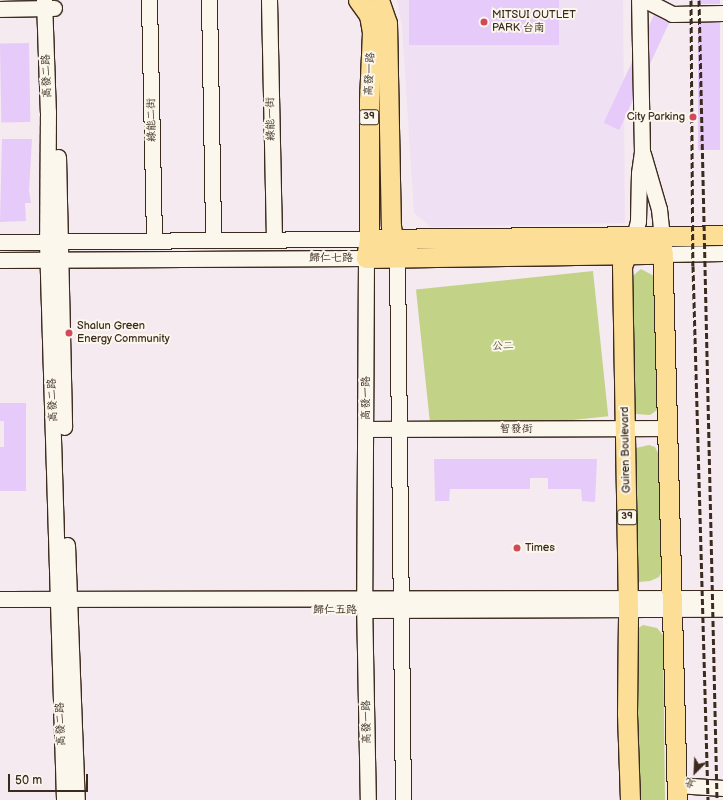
<!DOCTYPE html>
<meta charset="utf-8">
<style>
body{margin:0}
#map{position:relative;width:723px;height:800px;overflow:hidden;background:#f5eaf0;font-family:"Balsamiq Sans","LXGW WenKai TC",sans-serif}
div>[style]{position:absolute}
[style*='--x']{left:calc(var(--x)*1px);top:calc(var(--y)*1px);width:calc(var(--w)*1px);rotate:calc(var(--a)*1deg)}
.built>*{inset:0;background:#f0e0f3}
.green>*{inset:0;background:#c2d387;transform-origin:0 0}
.building>*{inset:0;background:#e6caf9;transform-origin:0 0}
.roads{filter:drop-shadow(1px 0 #3b2a1e) drop-shadow(-1px 0 #3b2a1e) drop-shadow(0 1px #3b2a1e) drop-shadow(0 -1px #3b2a1e)}
.minor>*{height:15px;margin:-7.5px;padding:0 7.5px;transform-origin:7.5px;border-radius:7.5px;background:#fbf7ec}
.major>*{height:19px;margin:-9.5px;padding:0 9.5px;transform-origin:9.5px;border-radius:9.5px;background:#fdde96}
.rail>*{height:3px;margin-top:-1.5px;transform-origin:0;background:repeating-linear-gradient(90deg,#3b2a1e 0 6px,transparent 0 9px)}
.dots>*{width:11px;height:11px;translate:-50% -50%;box-sizing:border-box;border:2px solid #fbf7ec;border-radius:50%}
span{translate:-50% -50%;white-space:nowrap;text-align:center;line-height:1.15;-webkit-text-stroke:4px #fbf7ec;paint-order:stroke}
.shield-label span{padding:1px 3px;background:#fbf7ec;border:1px solid;border-radius:3px;-webkit-text-stroke-width:0}
.shield-label{font-size:10px;color:#3b2a1e;font-weight:700}
.poi-label{font-size:11px;color:#3b2a1e}
.left{translate:0 -50%;text-align:left}
.right{translate:-100% -50%;text-align:right}
.street-label{font-size:11px;color:#3b2a1e}
.park-label{font-size:11px;color:#5d5438}
.north{position:absolute;left:675px;top:752px;width:40px;height:40px;-webkit-text-stroke:3px #fbf7ec;paint-order:stroke;rotate:204deg;font-size:11px;font-weight:700;line-height:16px;text-align:center;color:#3b2a1e}
.north::after{content:'';display:block;margin:auto;width:14px;height:18px;background:#3b2a1e;clip-path:polygon(50% 0,100% 100%,50% 72%,0 100%)}
.scale{position:absolute;left:8px;top:774px;width:80px;height:18px;box-sizing:border-box;border:2px solid #3b2a1e;border-top:0;padding-left:5px;font-size:12px;line-height:14px;white-space:nowrap;color:#3b2a1e;-webkit-text-stroke:3px #fbf7ec;paint-order:stroke}
</style>
<div id="map">
<div class="built">
<i style="clip-path:polygon(397px 0,623px 0,625px 223px,431px 227px,414px 213px,402px 26px)"></i>
</div>
<div class="green">
<i style="clip-path:polygon(641px 269px,656px 277px,659px 401px,657px 410px,650px 415px,636px 414px,630px 406px,629px 279px)"></i>
<i style="left:593px;top:271px;width:146px;height:178px;rotate:84deg"></i>
<i style="clip-path:polygon(649px 445px,655px 447px,659px 455px,662px 571px,659px 577px,650px 581px,639px 582px,635px 577px,632px 455px,636px 448px)"></i>
<i style="clip-path:polygon(643px 625px,657px 628px,663px 635px,665px 800px,637px 800px,634px 639px,637px 629px)"></i>
</div>
<div class="building">
<i style="left:409px;top:0;width:150px;height:45px"></i>
<i style="left:698px;top:0;width:22px;height:4px"></i>
<i style="left:654px;top:15px;width:17px;height:119px;rotate:25deg"></i>
<i style="left:698px;top:22px;width:22px;height:128px"></i>
<i style="left:29px;top:43px;width:79px;height:29px;rotate:89deg"></i>
<i style="clip-path:polygon(2px 139px,32px 139px,29px 191px,31px 203px,25px 203px,26px 221px,0 222px)"></i>
<i style="clip-path:polygon(0 403px,26px 403px,26px 491px,0 491px,0 447px,4px 447px,4px 421px,0 421px)"></i>
<i style="clip-path:polygon(434px 459px,597px 459px,595px 502px,582px 501px,581px 489px,548px 489px,548px 478px,530px 478px,530px 489px,450px 489px,449px 501px,435px 501px)"></i>
</div>
<div class="roads">
<div class="minor">
<i style="--x:44;--y:0;--w:112;--a:88"></i>
<i style="--x:48;--y:112;--w:130;--a:90.4"></i>
<i style="--x:47;--y:242;--w:558;--a:88.25"></i>
<i style="--x:149;--y:0;--w:239;--a:88.8"></i>
<i style="--x:209;--y:0;--w:239;--a:89"></i>
<i style="--x:269;--y:0;--w:239;--a:88.8"></i>
<i style="--x:645;--y:0;--w:30;--a:27"></i>
<i style="--x:672;--y:14;--w:51;--a:-1.1"></i>
<i style="--x:0;--y:9;--w:54;--a:-1.1"></i>
<i style="--x:643;--y:154;--w:57;--a:73.8"></i>
<i style="--x:659;--y:209;--w:28;--a:84"></i>
<i style="--x:58;--y:157;--w:270;--a:88.7"></i>
<i style="--x:634;--y:237;--w:16;--a:-76"></i>
<i style="--x:638;--y:221;--w:48;--a:-88.8"></i>
<i style="--x:639;--y:173;--w:21;--a:-82"></i>
<i style="--x:642;--y:152;--w:152;--a:-91.1"></i>
<i style="--x:0;--y:242;--w:369;--a:-0.5"></i>
<i style="--x:663;--y:254;--w:60;--a:-1"></i>
<i style="--x:397;--y:258;--w:542;--a:89.37"></i>
<i style="--x:0;--y:260;--w:366;--a:-0.3"></i>
<i style="--x:366;--y:258;--w:342;--a:90.3"></i>
<i style="--x:364;--y:600;--w:200;--a:88.9"></i>
<i style="--x:366;--y:429;--w:301;--a:-0.2"></i>
<i style="--x:67;--y:545;--w:255;--a:87.8"></i>
<i style="--x:0;--y:599;--w:723;--a:-0.08"></i>
<i style="--x:364;--y:610;--w:359;--a:-0.2"></i>
<i style="--x:676;--y:785;--w:47;--a:3.7"></i>
</div>
<div class="major">
<i style="--x:358;--y:0;--w:19;--a:54"></i>
<i style="--x:369;--y:15;--w:17;--a:80"></i>
<i style="--x:372;--y:32;--w:69;--a:92.5"></i>
<i style="--x:369;--y:101;--w:138;--a:90"></i>
<i style="--x:369;--y:239;--w:19;--a:99"></i>
<i style="--x:366;--y:258;--w:297;--a:-0.8"></i>
<i style="--x:379;--y:0;--w:24;--a:71"></i>
<i style="--x:387;--y:23;--w:203;--a:88.9"></i>
<i style="--x:391;--y:226;--w:24;--a:81"></i>
<i style="--x:662;--y:237;--w:563;--a:88.47"></i>
<i style="--x:369;--y:239;--w:354;--a:-0.6"></i>
<i style="--x:630;--y:800;--w:87;--a:-92"></i>
<i style="--x:627;--y:713;--w:104;--a:-89.4"></i>
<i style="--x:628;--y:609;--w:343;--a:-91"></i>
<i style="--x:622;--y:266;--w:31;--a:-68"></i>
</div>
</div>
<div class="rail">
<i style="--x:691;--y:0;--w:266;--a:89.6"></i>
<i style="--x:693;--y:266;--w:534;--a:88.39"></i>
<i style="--x:699;--y:0;--w:800;--a:88.71"></i>
</div>
<div class="dots">
<i style="left:484px;top:22px;background:#d1495b"></i>
<i style="left:693px;top:117px;background:#d1495b"></i>
<i style="left:69px;top:333px;background:#d1495b"></i>
<i style="left:517px;top:548px;background:#d1495b"></i>
</div>
<div class="shield-label">
<span style="left:369px;top:117px">39</span>
<span style="left:627px;top:517px">39</span>
</div>
<div class="poi-label">
<span class="left" style="left:492px;top:22px">MITSUI OUTLET<br>PARK 台南</span>
<span class="right" style="left:685px;top:117px">City Parking</span>
<span class="left" style="left:77px;top:333px">Shalun Green<br>Energy Community</span>
<span class="left" style="left:525px;top:548px">Times</span>
</div>
<div class="street-label">
<span style="left:370px;top:74px;rotate:-87deg">高發一路</span>
<span style="left:47px;top:76px;rotate:-92deg">高發二路</span>
<span style="left:271px;top:119px;rotate:-91deg">綠能一街</span>
<span style="left:152px;top:120px;rotate:-91deg">綠能二街</span>
<span style="left:331px;top:258px">歸仁七路</span>
<span style="left:366px;top:398px;rotate:-90deg">高發一路</span>
<span style="left:53px;top:400px;rotate:-92deg">高發二路</span>
<span style="left:516px;top:429px">智發街</span>
<span style="left:626px;top:450px;rotate:-91deg">Guiren Boulevard</span>
<span style="left:335px;top:610px">歸仁五路</span>
<span style="left:367px;top:722px;rotate:-91deg">高發一路</span>
<span style="left:61px;top:724px;rotate:-92deg">高發二路</span>
</div>
<div class="park-label">
<span style="left:503px;top:346px">公二</span>
</div>
<div class="north">北</div>
<div class="scale">50 m</div>
</div>
